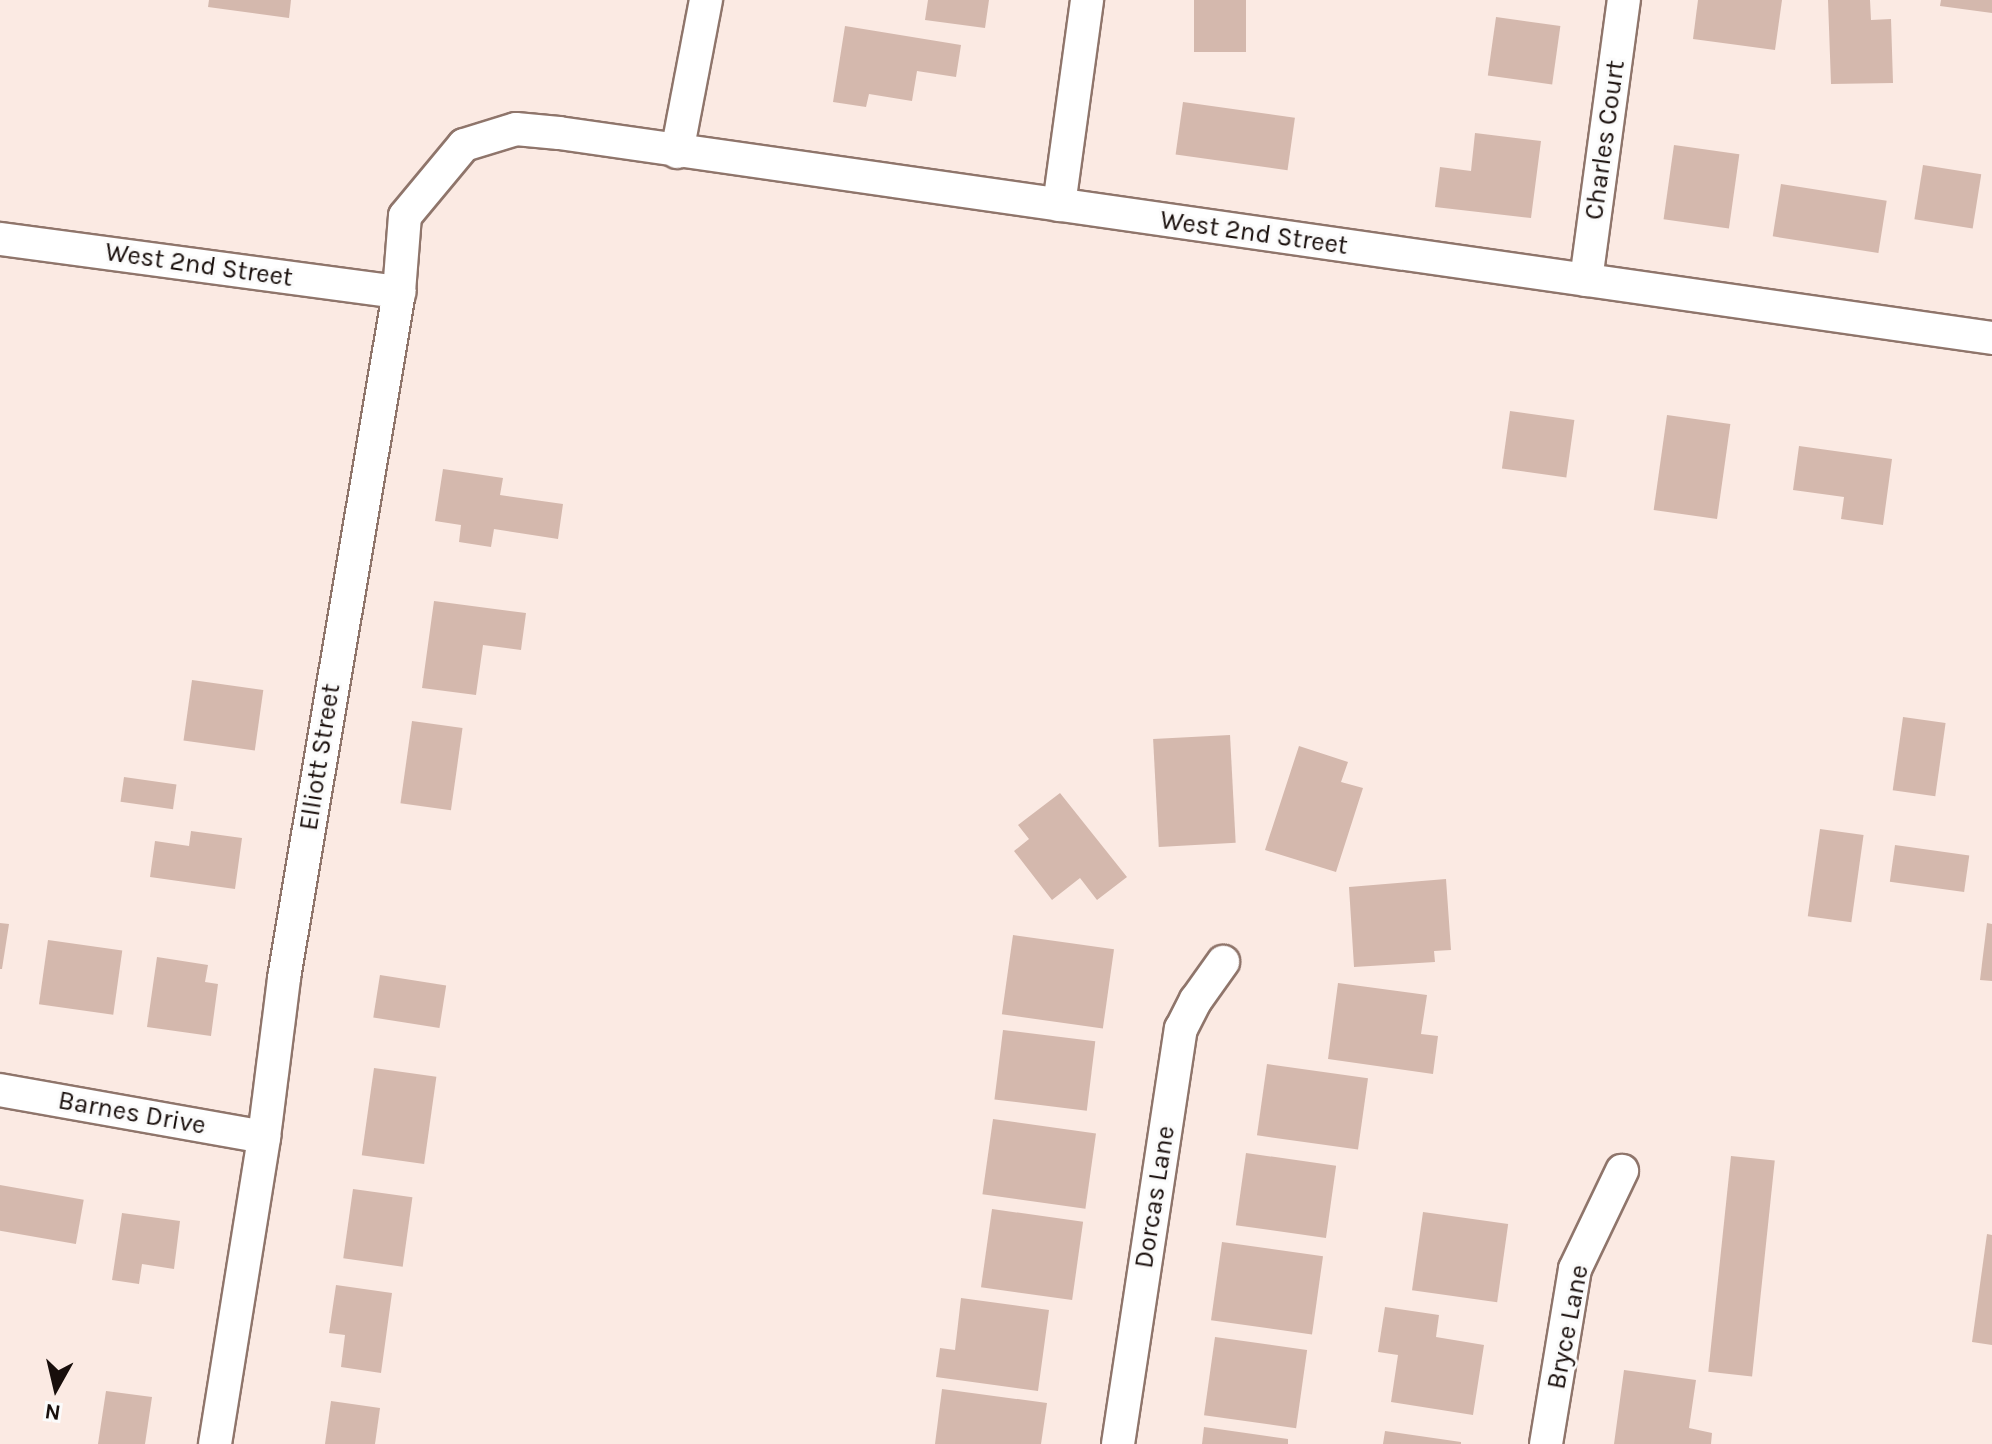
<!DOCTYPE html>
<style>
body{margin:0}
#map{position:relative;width:1992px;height:1444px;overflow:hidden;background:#fbeae3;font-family:Karla,sans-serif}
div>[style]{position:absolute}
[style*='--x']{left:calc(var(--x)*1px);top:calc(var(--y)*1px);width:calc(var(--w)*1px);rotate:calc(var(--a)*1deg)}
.building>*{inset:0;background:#d4b8ad;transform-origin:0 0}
.roads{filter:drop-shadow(2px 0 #8f756b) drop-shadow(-2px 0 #8f756b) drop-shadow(0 2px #8f756b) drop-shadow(0 -2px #8f756b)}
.minor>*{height:32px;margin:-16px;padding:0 16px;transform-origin:16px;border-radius:16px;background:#fff}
span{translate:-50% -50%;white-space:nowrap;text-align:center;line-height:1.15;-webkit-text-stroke:6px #fbfbfb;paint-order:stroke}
.street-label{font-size:26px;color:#180e0b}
.north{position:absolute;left:16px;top:1348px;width:80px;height:80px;-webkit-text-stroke:6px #fbfbfb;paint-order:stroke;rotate:188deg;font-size:22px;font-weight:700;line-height:32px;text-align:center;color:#180e0b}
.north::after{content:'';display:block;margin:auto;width:28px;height:36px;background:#180e0b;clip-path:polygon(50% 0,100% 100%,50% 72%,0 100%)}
</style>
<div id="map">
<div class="building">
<i style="clip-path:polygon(209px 0,291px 0,289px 18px,208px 7px)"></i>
<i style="clip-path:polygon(928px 0,989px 0,985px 28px,925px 20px)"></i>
<i style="left:1194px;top:0;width:52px;height:52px"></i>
<i style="clip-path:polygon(1698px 0,1782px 0,1775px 50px,1693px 39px)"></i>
<i style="clip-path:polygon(1828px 0,1870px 0,1871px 20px,1891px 19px,1893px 83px,1831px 84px)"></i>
<i style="clip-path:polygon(1941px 0,1992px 0,1992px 13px,1940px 6px)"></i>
<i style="left:1496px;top:17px;width:65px;height:59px;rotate:8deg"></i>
<i style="clip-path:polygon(845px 26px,961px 45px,956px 77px,917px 71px,912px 101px,869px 94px,866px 107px,833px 102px)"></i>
<i style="left:1183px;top:102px;width:113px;height:53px;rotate:8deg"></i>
<i style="clip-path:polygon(1475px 133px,1541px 141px,1531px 218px,1435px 207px,1440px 167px,1471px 171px)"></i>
<i style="left:1674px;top:145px;width:66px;height:75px;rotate:8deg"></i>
<i style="left:1923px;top:165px;width:59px;height:55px;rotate:9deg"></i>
<i style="left:1781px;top:184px;width:107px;height:53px;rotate:9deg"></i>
<i style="left:1510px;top:411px;width:65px;height:58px;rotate:8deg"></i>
<i style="left:1667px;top:415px;width:64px;height:96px;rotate:8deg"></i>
<i style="clip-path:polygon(1799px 446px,1892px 459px,1883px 525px,1841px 519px,1844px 497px,1793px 490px)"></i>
<i style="clip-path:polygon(443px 469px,503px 478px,500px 495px,563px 504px,558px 539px,494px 529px,491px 547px,459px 542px,461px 525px,435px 521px)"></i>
<i style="clip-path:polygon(434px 601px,526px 613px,521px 650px,483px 645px,476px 695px,422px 688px)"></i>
<i style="left:192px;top:680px;width:72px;height:61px;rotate:8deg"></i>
<i style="left:1903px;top:717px;width:43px;height:74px;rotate:8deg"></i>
<i style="left:412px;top:721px;width:51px;height:83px;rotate:8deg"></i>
<i style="left:1230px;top:735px;width:108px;height:77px;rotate:87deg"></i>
<i style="clip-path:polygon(1299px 746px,1348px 762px,1341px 782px,1363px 788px,1336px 872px,1265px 850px)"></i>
<i style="left:124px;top:777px;width:53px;height:25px;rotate:8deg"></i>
<i style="clip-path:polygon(1060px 793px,1127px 877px,1097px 900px,1080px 878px,1052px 900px,1014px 851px,1029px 839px,1018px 825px)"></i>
<i style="left:1820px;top:829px;width:44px;height:88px;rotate:8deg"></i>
<i style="clip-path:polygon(191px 831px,242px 838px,235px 889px,150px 877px,155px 841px,189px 846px)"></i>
<i style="left:1895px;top:845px;width:75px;height:37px;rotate:8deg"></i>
<i style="clip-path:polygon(1446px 879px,1451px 950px,1434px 951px,1435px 962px,1354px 967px,1349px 887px)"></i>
<i style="clip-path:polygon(0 923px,9px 924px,2px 969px,0 969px)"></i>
<i style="clip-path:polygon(1987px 923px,1992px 924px,1992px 981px,1980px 980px)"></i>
<i style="left:1013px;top:935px;width:102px;height:80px;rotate:8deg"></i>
<i style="left:48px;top:940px;width:75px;height:65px;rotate:8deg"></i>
<i style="clip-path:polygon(157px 957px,208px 965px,205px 982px,218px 984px,211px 1036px,147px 1027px)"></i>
<i style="left:380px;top:975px;width:67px;height:43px;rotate:9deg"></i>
<i style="clip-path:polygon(1338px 983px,1427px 995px,1421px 1034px,1438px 1036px,1433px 1074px,1328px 1059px)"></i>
<i style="left:1003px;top:1030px;width:93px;height:70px;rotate:7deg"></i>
<i style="left:1267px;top:1064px;width:102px;height:72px;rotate:8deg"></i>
<i style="left:374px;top:1068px;width:63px;height:88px;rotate:8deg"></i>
<i style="left:993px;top:1119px;width:104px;height:76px;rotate:8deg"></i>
<i style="left:1246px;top:1153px;width:91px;height:73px;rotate:8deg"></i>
<i style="left:1731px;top:1156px;width:44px;height:217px;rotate:6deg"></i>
<i style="left:0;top:1185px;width:85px;height:45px;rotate:10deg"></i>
<i style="left:353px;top:1189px;width:60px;height:70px;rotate:8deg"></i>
<i style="left:992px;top:1209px;width:92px;height:79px;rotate:8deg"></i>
<i style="left:1423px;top:1212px;width:86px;height:79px;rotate:8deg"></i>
<i style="clip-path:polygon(122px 1213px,180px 1221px,174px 1269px,142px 1264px,139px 1284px,112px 1280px)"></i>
<i style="clip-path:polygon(1987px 1234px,1992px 1235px,1992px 1345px,1972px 1342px)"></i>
<i style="left:1222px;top:1242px;width:102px;height:79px;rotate:8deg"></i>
<i style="clip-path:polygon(336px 1285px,392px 1293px,381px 1373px,341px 1367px,345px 1335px,329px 1333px)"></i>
<i style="clip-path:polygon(961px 1298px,1049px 1310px,1038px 1391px,936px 1377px,940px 1348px,955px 1350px)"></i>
<i style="clip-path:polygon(1385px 1307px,1439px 1315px,1436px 1337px,1484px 1345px,1473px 1415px,1391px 1402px,1398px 1355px,1378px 1352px)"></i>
<i style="left:1215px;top:1337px;width:93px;height:79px;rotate:8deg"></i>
<i style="clip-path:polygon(1624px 1370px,1696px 1380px,1689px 1428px,1712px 1433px,1711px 1444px,1614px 1444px)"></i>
<i style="clip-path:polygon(942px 1389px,1047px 1403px,1041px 1444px,935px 1444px)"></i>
<i style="clip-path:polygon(106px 1391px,152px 1397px,145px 1444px,98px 1444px)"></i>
<i style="clip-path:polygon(331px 1401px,380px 1408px,375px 1444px,325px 1444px)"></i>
<i style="clip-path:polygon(1204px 1427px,1288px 1439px,1288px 1444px,1202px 1444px)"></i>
<i style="clip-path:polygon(1385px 1431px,1461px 1442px,1461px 1444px,1383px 1444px)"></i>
</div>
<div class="roads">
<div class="minor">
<i style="--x:677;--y:152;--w:155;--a:-79.2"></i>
<i style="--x:1059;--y:205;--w:207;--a:-82.2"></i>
<i style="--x:0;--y:239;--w:403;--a:7.6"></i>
<i style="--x:1586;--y:280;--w:283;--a:-82.3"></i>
<i style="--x:0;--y:1090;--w:268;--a:10.1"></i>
<i style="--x:215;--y:1444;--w:311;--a:-80.9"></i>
<i style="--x:264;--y:1137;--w:160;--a:-82.8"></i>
<i style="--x:284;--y:978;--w:696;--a:-80.48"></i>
<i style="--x:399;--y:292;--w:76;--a:-85.5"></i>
<i style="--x:405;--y:216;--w:92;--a:-50.3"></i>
<i style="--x:464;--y:145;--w:54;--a:-17.1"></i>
<i style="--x:516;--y:129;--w:43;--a:5.3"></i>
<i style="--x:559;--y:133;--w:1448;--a:8.14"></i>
<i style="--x:1118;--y:1444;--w:420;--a:-81.4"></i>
<i style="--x:1181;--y:1029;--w:33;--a:-63"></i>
<i style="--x:1196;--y:1000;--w:47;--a:-54.6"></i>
<i style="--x:1546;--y:1444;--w:177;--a:-80.6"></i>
<i style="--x:1575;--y:1269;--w:109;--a:-64.4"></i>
</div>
</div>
<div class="street-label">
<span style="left:1605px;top:140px;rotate:-82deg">Charles Court</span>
<span style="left:1254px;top:233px;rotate:8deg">West 2nd Street</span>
<span style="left:199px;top:265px;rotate:8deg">West 2nd Street</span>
<span style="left:320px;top:757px;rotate:-81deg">Elliott Street</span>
<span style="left:132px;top:1113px;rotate:10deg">Barnes Drive</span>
<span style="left:1155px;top:1197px;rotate:-81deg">Dorcas Lane</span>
<span style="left:1568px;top:1327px;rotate:-79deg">Bryce Lane</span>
</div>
<div class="north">N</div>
</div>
